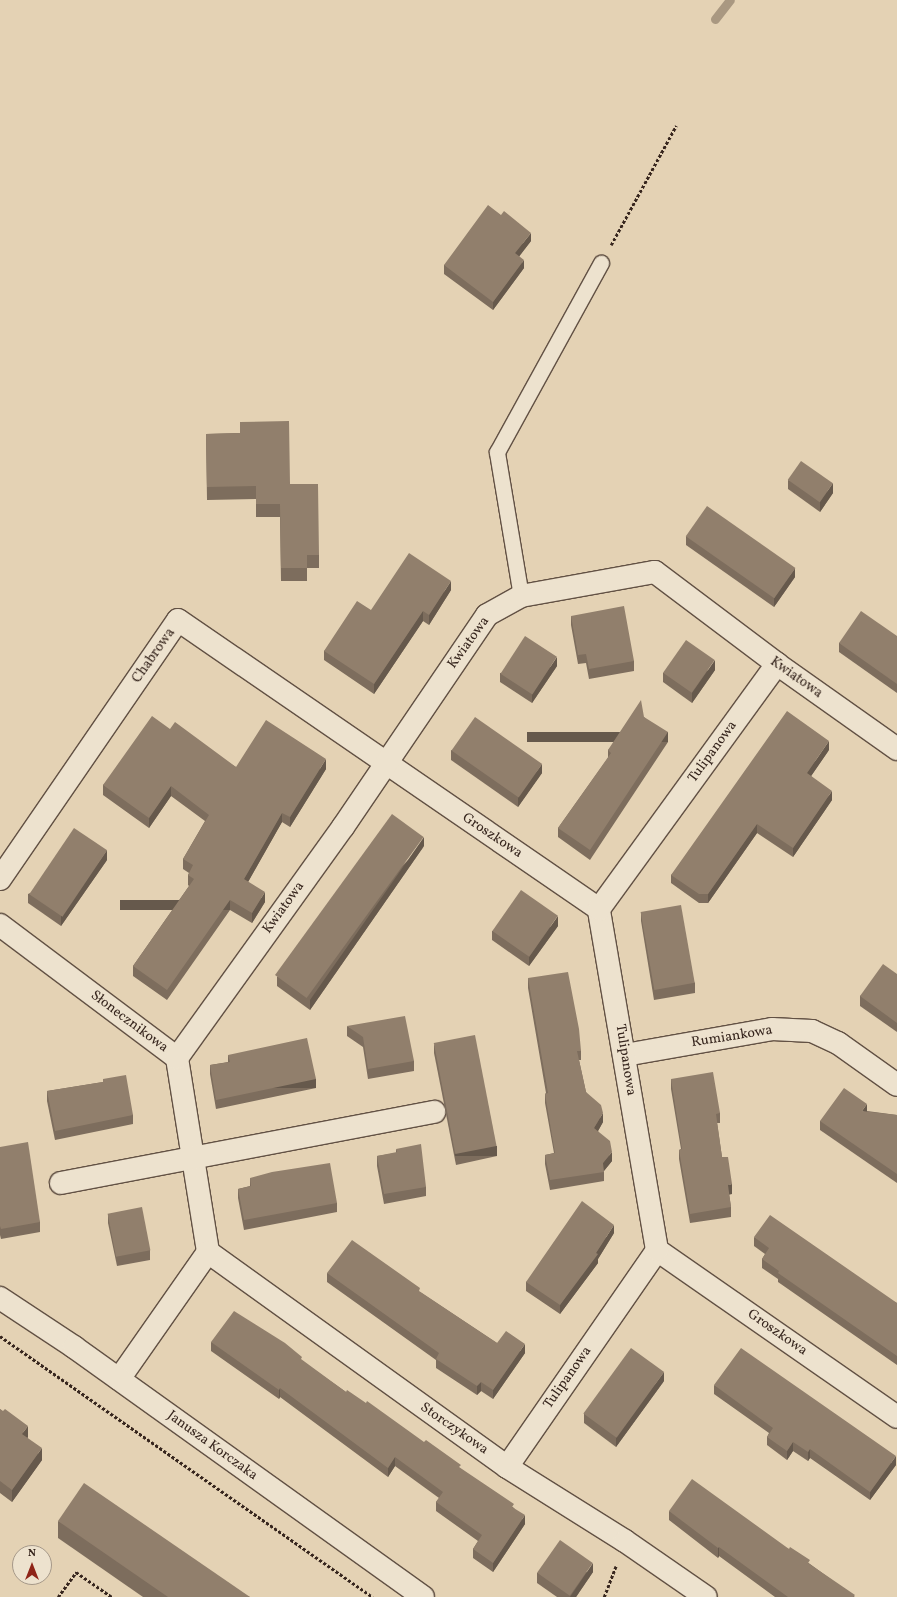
<!DOCTYPE html>
<meta charset="utf-8">
<style>
body{margin:0}
#map{position:relative;width:897px;height:1597px;overflow:hidden;background:#e4d2b4;font-family:Vollkorn,serif}
div>[style]{position:absolute}
[style*='--x']{left:calc(var(--x)*1px);top:calc(var(--y)*1px);width:calc(var(--w)*1px);rotate:calc(var(--a)*1deg)}
.stream>*{height:9px;margin:-4.5px;padding:0 4.5px;transform-origin:4.5px;border-radius:4.5px;background:#a99881}
.path>*{height:2.5px;margin-top:-1.25px;transform-origin:0;background:repeating-linear-gradient(90deg,#37261e 0 3px,transparent 0 5px)}
.roads{filter:drop-shadow(1px 0 #625144) drop-shadow(-1px 0 #625144) drop-shadow(0 1px #625144) drop-shadow(0 -1px #625144)}
.lane>*{height:15px;margin:-7.5px;padding:0 7.5px;transform-origin:7.5px;border-radius:7.5px;background:#ede2ce}
.street>*{height:22px;margin:-11px;padding:0 11px;transform-origin:11px;border-radius:11px;background:#ede2ce}
.secondary>*{height:22px;margin:-11px;padding:0 11px;transform-origin:11px;border-radius:11px;background:#ede2ce}
.wall>*{inset:0;background:#7d6d5d}
.shaded-wall>*{inset:0;background:#66594c;transform-origin:0 0}
.building>*{inset:0;background:#917f6c;transform-origin:0 0}
span{translate:-50% -50%;white-space:nowrap;text-align:center;line-height:1.15;-webkit-text-stroke:3px #ede2ce;paint-order:stroke}
.street-label{font-size:14px;color:#37261e}
.north{position:absolute;left:12px;top:1545px;width:40px;height:40px;box-sizing:border-box;background:#ede2ce;border:1px solid #a49788;border-radius:50%;rotate:0deg;font-size:11px;font-weight:700;line-height:16px;text-align:center;color:#37261e}
.north::after{content:'';display:block;margin:auto;width:14px;height:18px;background:#8f2418;clip-path:polygon(50% 0,100% 100%,50% 72%,0 100%)}
</style>
<div id="map">
<div class="stream">
<i style="--x:715;--y:19;--w:24;--a:-52"></i>
</div>
<div class="path">
<i style="--x:611;--y:245;--w:136;--a:-61.4"></i>
<i style="--x:0;--y:1336;--w:455;--a:35"></i>
<i style="--x:58;--y:1597;--w:31;--a:-54"></i>
<i style="--x:76;--y:1572;--w:44;--a:34.8"></i>
<i style="--x:604;--y:1597;--w:33;--a:-69"></i>
</div>
<div class="roads">
<div class="lane">
<i style="--x:521;--y:596;--w:146;--a:-99.5"></i>
<i style="--x:497;--y:452;--w:216;--a:-61.2"></i>
</div>
<div class="street">
<i style="--x:0;--y:879;--w:314;--a:-55.5"></i>
<i style="--x:178;--y:620;--w:511;--a:34.47"></i>
<i style="--x:0;--y:925;--w:221;--a:36.9"></i>
<i style="--x:177;--y:1058;--w:196;--a:80.9"></i>
<i style="--x:208;--y:1252;--w:155;--a:125"></i>
<i style="--x:625;--y:1055;--w:149;--a:-10"></i>
<i style="--x:772;--y:1029;--w:40;--a:2.9"></i>
<i style="--x:812;--y:1031;--w:29;--a:25"></i>
<i style="--x:838;--y:1043;--w:72;--a:35.4"></i>
<i style="--x:177;--y:1058;--w:284;--a:-54.3"></i>
<i style="--x:343;--y:827;--w:256;--a:-55.8"></i>
<i style="--x:487;--y:615;--w:39;--a:-29"></i>
<i style="--x:521;--y:596;--w:136;--a:-10.2"></i>
<i style="--x:655;--y:572;--w:153;--a:37"></i>
<i style="--x:777;--y:664;--w:147;--a:35.3"></i>
<i style="--x:61;--y:1183;--w:380;--a:-10.8"></i>
<i style="--x:657;--y:1250;--w:292;--a:34.8"></i>
<i style="--x:208;--y:1252;--w:368;--a:35.7"></i>
<i style="--x:507;--y:1467;--w:139;--a:32.1"></i>
<i style="--x:625;--y:1541;--w:98;--a:34.7"></i>
<i style="--x:507;--y:1467;--w:264;--a:-55.3"></i>
<i style="--x:657;--y:1250;--w:346;--a:-99.7"></i>
<i style="--x:599;--y:909;--w:303;--a:-54"></i>
</div>
<div class="secondary">
<i style="--x:0;--y:1298;--w:89;--a:33.5"></i>
<i style="--x:74;--y:1347;--w:429;--a:35.6"></i>
</div>
</div>
<div class="wall">
<i style="clip-path:polygon(531px 241px,519px 256px,524px 268px,493px 310px,444px 274px,444px 265px)"></i>
<i style="clip-path:polygon(240px 422px,290px 484px,319px 555px,319px 568px,307px 568px,307px 581px,281px 581px,280px 517px,256px 517px,256px 499px,207px 500px,206px 434px,240px 433px)"></i>
<i style="clip-path:polygon(788px 480px,833px 493px,820px 512px,788px 489px)"></i>
<i style="clip-path:polygon(686px 536px,795px 577px,774px 607px,686px 545px)"></i>
<i style="clip-path:polygon(451px 590px,429px 625px,423px 621px,374px 694px,324px 660px,324px 651px,371px 610px)"></i>
<i style="clip-path:polygon(571px 616px,634px 661px,634px 671px,589px 679px,586px 663px,578px 664px,571px 625px)"></i>
<i style="clip-path:polygon(897px 636px,897px 693px,839px 652px,839px 643px)"></i>
<i style="clip-path:polygon(557px 666px,532px 703px,500px 682px,500px 673px)"></i>
<i style="clip-path:polygon(715px 670px,692px 703px,663px 682px,663px 673px)"></i>
<i style="clip-path:polygon(644px 717px,668px 742px,590px 860px,558px 837px,558px 828px,608px 758px,608px 750px)"></i>
<i style="clip-path:polygon(170px 729px,236px 767px,326px 769px,290px 827px,282px 822px,248px 882px,265px 902px,252px 923px,230px 910px,167px 1000px,133px 976px,133px 966px,189px 886px,188px 885px,188px 875px,189px 873px,183px 869px,183px 859px,205px 821px,171px 796px,149px 828px,103px 795px,103px 785px)"></i>
<i style="clip-path:polygon(451px 750px,542px 773px,518px 807px,451px 760px)"></i>
<i style="clip-path:polygon(829px 750px,811px 776px,832px 800px,793px 857px,757px 833px,708px 903px,699px 903px,671px 883px,671px 875px)"></i>
<i style="clip-path:polygon(424px 846px,310px 1010px,277px 986px,277px 977px)"></i>
<i style="clip-path:polygon(107px 860px,61px 926px,28px 903px,28px 894px)"></i>
<i style="clip-path:polygon(641px 912px,695px 983px,695px 993px,654px 1000px,641px 921px)"></i>
<i style="clip-path:polygon(558px 926px,529px 966px,492px 940px,492px 931px)"></i>
<i style="clip-path:polygon(897px 974px,897px 1032px,860px 1006px,860px 996px)"></i>
<i style="clip-path:polygon(528px 978px,581px 1051px,581px 1060px,579px 1060px,586px 1092px,603px 1122px,598px 1131px,612px 1161px,604px 1171px,604px 1181px,550px 1190px,545px 1164px,545px 1155px,554px 1153px,545px 1103px,545px 1094px,546px 1093px,528px 988px)"></i>
<i style="clip-path:polygon(347px 1026px,414px 1061px,414px 1071px,368px 1079px,363px 1047px,347px 1036px)"></i>
<i style="clip-path:polygon(434px 1044px,497px 1156px,456px 1165px,434px 1053px)"></i>
<i style="clip-path:polygon(228px 1055px,316px 1088px,216px 1109px,210px 1074px,210px 1065px,228px 1062px)"></i>
<i style="clip-path:polygon(671px 1079px,720px 1113px,720px 1123px,717px 1123px,722px 1157px,732px 1194px,729px 1194px,731px 1207px,731px 1217px,690px 1223px,679px 1159px,679px 1150px,681px 1149px,671px 1089px)"></i>
<i style="clip-path:polygon(103px 1082px,133px 1115px,133px 1124px,55px 1140px,47px 1101px,47px 1091px)"></i>
<i style="clip-path:polygon(867px 1111px,897px 1115px,897px 1183px,820px 1130px,820px 1121px)"></i>
<i style="clip-path:polygon(0 1147px,40px 1222px,40px 1232px,1px 1239px,0 1235px)"></i>
<i style="clip-path:polygon(396px 1149px,426px 1187px,426px 1196px,384px 1204px,377px 1166px,377px 1156px,396px 1153px)"></i>
<i style="clip-path:polygon(250px 1178px,337px 1203px,337px 1212px,244px 1230px,238px 1198px,238px 1189px,250px 1186px)"></i>
<i style="clip-path:polygon(108px 1214px,150px 1250px,150px 1260px,117px 1266px,108px 1223px)"></i>
<i style="clip-path:polygon(614px 1233px,598px 1259px,598px 1263px,560px 1314px,526px 1291px,526px 1282px)"></i>
<i style="clip-path:polygon(754px 1237px,897px 1303px,897px 1365px,778px 1282px,778px 1279px,762px 1268px,762px 1259px,765px 1254px,754px 1246px)"></i>
<i style="clip-path:polygon(327px 1273px,420px 1292px,497px 1343px,525px 1353px,493px 1399px,481px 1391px,477px 1395px,436px 1368px,436px 1360px,327px 1282px)"></i>
<i style="clip-path:polygon(211px 1342px,302px 1361px,346px 1392px,461px 1469px,514px 1508px,525px 1524px,493px 1572px,473px 1558px,473px 1549px,478px 1541px,436px 1511px,436px 1502px,439px 1498px,395px 1466px,388px 1477px,280px 1397px,279px 1399px,211px 1351px)"></i>
<i style="clip-path:polygon(664px 1381px,616px 1447px,584px 1423px,584px 1414px)"></i>
<i style="clip-path:polygon(714px 1385px,896px 1465px,870px 1500px,810px 1458px,808px 1461px,793px 1451px,787px 1460px,767px 1445px,767px 1437px,769px 1433px,714px 1394px)"></i>
<i style="clip-path:polygon(0 1409px,28px 1437px,27px 1438px,42px 1460px,12px 1502px,0 1493px)"></i>
<i style="clip-path:polygon(669px 1511px,789px 1549px,810px 1564px,855px 1597px,775px 1597px,719px 1556px,718px 1558px,669px 1520px)"></i>
<i style="clip-path:polygon(58px 1521px,250px 1597px,143px 1597px,58px 1538px)"></i>
<i style="clip-path:polygon(593px 1572px,576px 1597px,557px 1597px,537px 1583px,537px 1573px)"></i>
</div>
<div class="shaded-wall">
<i style="clip-path:polygon(531px 233px,531px 241px,515px 262px,515px 253px)"></i>
<i style="clip-path:polygon(524px 260px,524px 268px,493px 310px,493px 302px)"></i>
<i style="clip-path:polygon(833px 483px,833px 493px,820px 512px,820px 502px)"></i>
<i style="clip-path:polygon(795px 568px,795px 577px,774px 607px,774px 598px)"></i>
<i style="clip-path:polygon(451px 581px,451px 590px,429px 625px,429px 615px)"></i>
<i style="clip-path:polygon(423px 611px,423px 621px,374px 694px,374px 684px)"></i>
<i style="clip-path:polygon(557px 657px,557px 666px,532px 703px,532px 694px)"></i>
<i style="clip-path:polygon(715px 660px,715px 670px,692px 703px,692px 693px)"></i>
<i style="left:668px;top:732px;width:10px;height:141px;rotate:90deg"></i>
<i style="clip-path:polygon(829px 741px,829px 750px,807px 782px,807px 773px)"></i>
<i style="clip-path:polygon(326px 759px,326px 769px,290px 827px,290px 817px)"></i>
<i style="clip-path:polygon(542px 764px,542px 773px,518px 807px,518px 797px)"></i>
<i style="clip-path:polygon(171px 786px,171px 796px,149px 828px,149px 818px)"></i>
<i style="clip-path:polygon(832px 791px,832px 800px,793px 857px,793px 848px)"></i>
<i style="clip-path:polygon(282px 813px,282px 822px,244px 889px,244px 879px)"></i>
<i style="clip-path:polygon(757px 824px,757px 833px,708px 903px,708px 894px)"></i>
<i style="clip-path:polygon(424px 837px,424px 846px,310px 1010px,310px 1000px)"></i>
<i style="clip-path:polygon(107px 850px,107px 860px,61px 926px,61px 916px)"></i>
<i style="clip-path:polygon(265px 892px,265px 902px,252px 923px,252px 913px)"></i>
<i style="left:230px;top:900px;width:10px;height:110px;rotate:90deg"></i>
<i style="clip-path:polygon(558px 916px,558px 926px,529px 966px,529px 957px)"></i>
<i style="left:316px;top:1079px;width:9px;height:102px;rotate:90deg"></i>
<i style="clip-path:polygon(867px 1104px,867px 1113px,862px 1111px)"></i>
<i style="clip-path:polygon(603px 1113px,603px 1122px,594px 1138px,594px 1128px)"></i>
<i style="left:497px;top:1146px;width:10px;height:42px;rotate:90deg"></i>
<i style="clip-path:polygon(612px 1152px,612px 1161px,603px 1172px,603px 1163px)"></i>
<i style="clip-path:polygon(732px 1184px,732px 1194px,728px 1195px,728px 1185px)"></i>
<i style="clip-path:polygon(614px 1225px,614px 1233px,598px 1259px,598px 1263px,560px 1314px,560px 1305px,596px 1253px)"></i>
<i style="clip-path:polygon(525px 1344px,525px 1353px,493px 1399px,493px 1390px)"></i>
<i style="clip-path:polygon(664px 1372px,664px 1381px,616px 1447px,616px 1437px)"></i>
<i style="clip-path:polygon(481px 1382px,481px 1391px,477px 1395px,477px 1386px)"></i>
<i style="clip-path:polygon(280px 1388px,280px 1397px,279px 1399px,279px 1390px)"></i>
<i style="clip-path:polygon(28px 1426px,28px 1437px,22px 1445px,22px 1434px)"></i>
<i style="clip-path:polygon(793px 1442px,793px 1451px,787px 1460px,787px 1451px)"></i>
<i style="clip-path:polygon(42px 1448px,42px 1460px,12px 1502px,12px 1490px)"></i>
<i style="clip-path:polygon(810px 1449px,810px 1458px,808px 1461px,808px 1452px)"></i>
<i style="clip-path:polygon(896px 1456px,896px 1465px,870px 1500px,870px 1492px)"></i>
<i style="clip-path:polygon(395px 1457px,395px 1466px,388px 1477px,388px 1468px)"></i>
<i style="clip-path:polygon(525px 1515px,525px 1524px,493px 1572px,493px 1563px)"></i>
<i style="clip-path:polygon(719px 1547px,719px 1556px,718px 1558px,718px 1548px)"></i>
<i style="clip-path:polygon(593px 1563px,593px 1572px,576px 1597px,570px 1597px)"></i>
</div>
<div class="building">
<i style="clip-path:polygon(488px 205px,501px 215px,504px 211px,531px 233px,515px 253px,524px 260px,493px 302px,444px 265px)"></i>
<i style="clip-path:polygon(289px 421px,290px 484px,318px 484px,319px 555px,307px 555px,307px 568px,281px 568px,280px 504px,256px 504px,256px 486px,207px 487px,206px 434px,240px 433px,240px 422px)"></i>
<i style="left:801px;top:461px;width:39px;height:23px;rotate:35deg"></i>
<i style="left:707px;top:506px;width:108px;height:37px;rotate:35deg"></i>
<i style="clip-path:polygon(409px 553px,451px 581px,429px 615px,423px 611px,374px 684px,324px 651px,357px 601px,371px 610px)"></i>
<i style="clip-path:polygon(624px 606px,634px 661px,589px 669px,586px 654px,578px 655px,571px 616px)"></i>
<i style="clip-path:polygon(861px 611px,897px 636px,897px 684px,839px 643px)"></i>
<i style="left:525px;top:636px;width:38px;height:45px;rotate:33deg"></i>
<i style="left:686px;top:640px;width:35px;height:40px;rotate:35deg"></i>
<i style="clip-path:polygon(641px 700px,644px 717px,668px 732px,590px 850px,558px 828px,611px 753px,608px 750px)"></i>
<i style="clip-path:polygon(787px 711px,829px 741px,807px 773px,832px 791px,793px 848px,757px 824px,708px 894px,699px 894px,671px 875px)"></i>
<i style="clip-path:polygon(152px 716px,170px 729px,175px 722px,236px 767px,266px 720px,326px 759px,290px 817px,282px 813px,244px 879px,265px 892px,252px 913px,230px 900px,167px 990px,133px 966px,194px 879px,188px 875px,193px 865px,183px 859px,209px 815px,171px 786px,149px 818px,103px 785px)"></i>
<i style="left:475px;top:717px;width:82px;height:41px;rotate:35deg"></i>
<i style="left:392px;top:814px;width:39px;height:199px;rotate:36deg"></i>
<i style="left:74px;top:828px;width:40px;height:80px;rotate:34deg"></i>
<i style="left:521px;top:890px;width:45px;height:50px;rotate:35deg"></i>
<i style="left:681px;top:905px;width:79px;height:41px;rotate:80deg"></i>
<i style="clip-path:polygon(883px 964px,897px 974px,897px 1023px,860px 996px)"></i>
<i style="clip-path:polygon(568px 972px,579px 1029px,581px 1051px,577px 1051px,586px 1092px,601px 1105px,603px 1113px,594px 1128px,610px 1141px,612px 1152px,603px 1163px,604px 1172px,550px 1180px,545px 1155px,555px 1153px,545px 1094px,548px 1093px,528px 978px)"></i>
<i style="clip-path:polygon(405px 1016px,414px 1061px,368px 1069px,363px 1037px,347px 1026px)"></i>
<i style="left:475px;top:1035px;width:113px;height:42px;rotate:79deg"></i>
<i style="clip-path:polygon(307px 1038px,316px 1079px,216px 1100px,210px 1065px,230px 1062px,228px 1055px)"></i>
<i style="clip-path:polygon(713px 1072px,720px 1113px,716px 1114px,722px 1157px,728px 1157px,732px 1184px,728px 1185px,731px 1207px,690px 1214px,679px 1150px,682px 1149px,671px 1079px)"></i>
<i style="clip-path:polygon(126px 1075px,133px 1115px,55px 1131px,47px 1091px,103px 1082px,103px 1079px)"></i>
<i style="clip-path:polygon(844px 1088px,867px 1104px,862px 1111px,897px 1115px,897px 1174px,820px 1121px)"></i>
<i style="clip-path:polygon(28px 1142px,40px 1222px,1px 1229px,0 1226px,0 1147px)"></i>
<i style="clip-path:polygon(421px 1144px,426px 1187px,384px 1194px,377px 1156px,397px 1152px,396px 1149px)"></i>
<i style="clip-path:polygon(330px 1163px,337px 1203px,244px 1220px,238px 1189px,251px 1186px,250px 1178px,272px 1172px)"></i>
<i style="clip-path:polygon(582px 1201px,614px 1225px,596px 1253px,598px 1254px,560px 1305px,526px 1282px)"></i>
<i style="left:142px;top:1207px;width:44px;height:35px;rotate:79deg"></i>
<i style="clip-path:polygon(770px 1215px,897px 1303px,897px 1356px,778px 1273px,779px 1271px,762px 1259px,769px 1248px,754px 1237px)"></i>
<i style="clip-path:polygon(352px 1240px,420px 1288px,419px 1291px,497px 1343px,506px 1331px,525px 1344px,493px 1390px,481px 1382px,477px 1386px,436px 1359px,439px 1353px,327px 1273px)"></i>
<i style="clip-path:polygon(234px 1311px,285px 1343px,302px 1357px,301px 1359px,346px 1392px,347px 1390px,366px 1403px,367px 1401px,424px 1442px,426px 1440px,461px 1465px,459px 1467px,514px 1504px,512px 1507px,525px 1515px,493px 1563px,473px 1549px,482px 1535px,436px 1502px,443px 1492px,395px 1457px,388px 1468px,280px 1388px,279px 1390px,211px 1342px)"></i>
<i style="left:631px;top:1348px;width:41px;height:81px;rotate:36deg"></i>
<i style="clip-path:polygon(741px 1348px,896px 1456px,870px 1492px,810px 1449px,808px 1452px,793px 1442px,787px 1451px,767px 1437px,773px 1428px,714px 1385px)"></i>
<i style="clip-path:polygon(0 1409px,3px 1411px,5px 1409px,28px 1426px,22px 1434px,42px 1448px,12px 1490px,0 1481px)"></i>
<i style="clip-path:polygon(692px 1479px,789px 1549px,790px 1547px,810px 1560px,808px 1563px,855px 1595px,853px 1597px,788px 1597px,719px 1547px,718px 1548px,669px 1511px)"></i>
<i style="clip-path:polygon(84px 1483px,250px 1597px,168px 1597px,58px 1521px)"></i>
<i style="left:560px;top:1540px;width:40px;height:40px;rotate:35deg"></i>
</div>
<div class="street-label">
<span style="left:469px;top:643px;rotate:-54deg">Kwiatowa</span>
<span style="left:154px;top:656px;rotate:-55deg">Chabrowa</span>
<span style="left:796px;top:678px;rotate:35deg">Kwiatowa</span>
<span style="left:713px;top:752px;rotate:-54deg">Tulipanowa</span>
<span style="left:492px;top:836px;rotate:34deg">Groszkowa</span>
<span style="left:284px;top:908px;rotate:-54deg">Kwiatowa</span>
<span style="left:129px;top:1022px;rotate:37deg">Słonecznikowa</span>
<span style="left:732px;top:1037px;rotate:-9deg">Rumiankowa</span>
<span style="left:625px;top:1060px;rotate:81deg">Tulipanowa</span>
<span style="left:777px;top:1333px;rotate:35deg">Groszkowa</span>
<span style="left:568px;top:1378px;rotate:-55deg">Tulipanowa</span>
<span style="left:454px;top:1429px;rotate:35deg">Storczykowa</span>
<span style="left:212px;top:1446px;rotate:36deg">Janusza Korczaka</span>
</div>
<div class="north">N</div>
</div>
